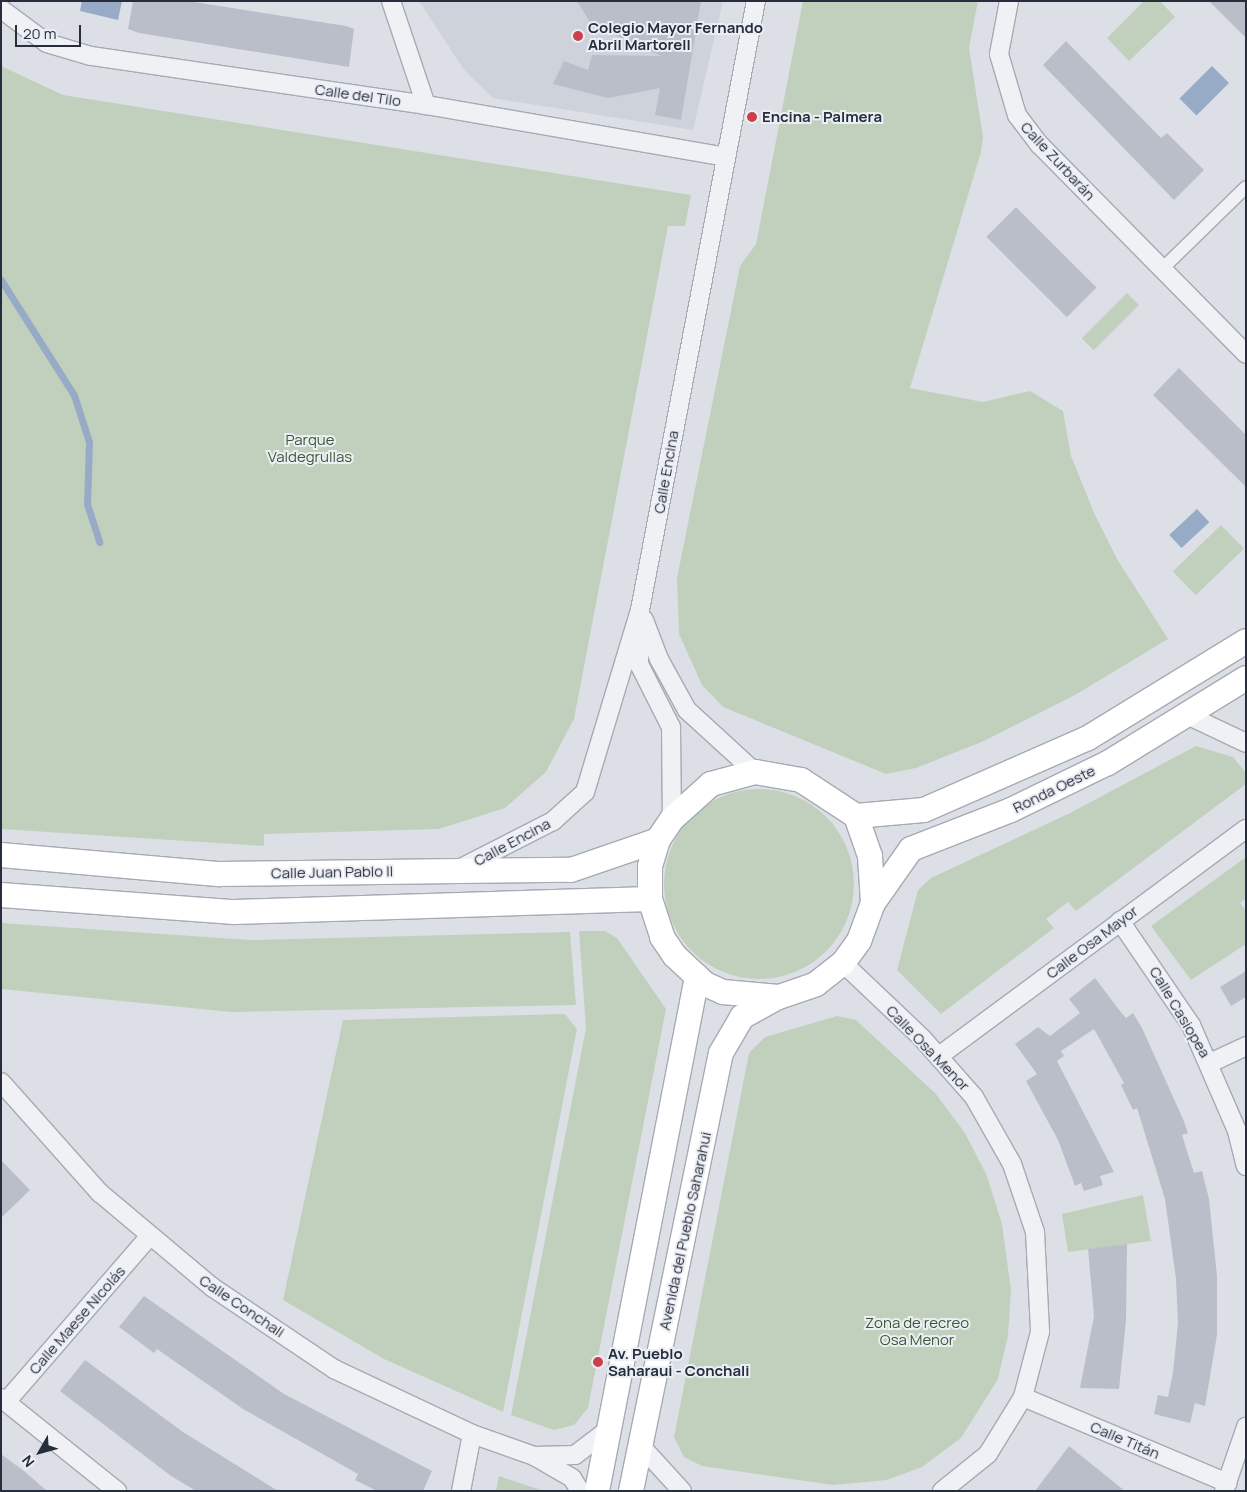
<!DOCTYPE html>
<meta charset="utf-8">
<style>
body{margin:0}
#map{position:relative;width:1247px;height:1492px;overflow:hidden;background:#dce0e6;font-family:Manrope,sans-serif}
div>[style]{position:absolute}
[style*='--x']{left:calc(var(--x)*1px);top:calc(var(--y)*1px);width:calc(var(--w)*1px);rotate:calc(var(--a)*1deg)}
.built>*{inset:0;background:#ced2db}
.green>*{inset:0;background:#c1d0bd;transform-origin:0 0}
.round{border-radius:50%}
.water>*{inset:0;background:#97abc7;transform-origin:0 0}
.stream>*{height:7px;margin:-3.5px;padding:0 3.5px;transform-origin:3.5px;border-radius:3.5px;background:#97abc7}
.building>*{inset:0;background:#babec9;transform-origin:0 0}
.roads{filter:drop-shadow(1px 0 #a5aab3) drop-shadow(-1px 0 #a5aab3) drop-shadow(0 1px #a5aab3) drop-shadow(0 -1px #a5aab3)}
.pedestrian>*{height:12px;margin:-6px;padding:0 6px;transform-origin:6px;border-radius:6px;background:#eff1f5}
.minor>*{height:18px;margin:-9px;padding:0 9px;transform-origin:9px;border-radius:9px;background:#eff1f5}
.secondary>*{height:24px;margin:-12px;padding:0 12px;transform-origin:12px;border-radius:12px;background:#fff}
.dots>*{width:14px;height:14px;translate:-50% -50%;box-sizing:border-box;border:2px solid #ebeff4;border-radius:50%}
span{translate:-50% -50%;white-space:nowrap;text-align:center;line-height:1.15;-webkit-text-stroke:4px #ebeff4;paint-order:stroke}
.poi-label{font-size:15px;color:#262d3d;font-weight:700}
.left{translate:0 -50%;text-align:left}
.street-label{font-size:15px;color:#262d3d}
.park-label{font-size:15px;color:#385833}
.frame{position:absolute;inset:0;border:2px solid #262d3d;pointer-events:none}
.north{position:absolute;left:15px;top:1427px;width:50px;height:50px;-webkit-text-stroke:4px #ebeff4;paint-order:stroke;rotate:232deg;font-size:14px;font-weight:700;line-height:20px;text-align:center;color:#262d3d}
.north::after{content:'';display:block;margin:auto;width:18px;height:22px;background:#262d3d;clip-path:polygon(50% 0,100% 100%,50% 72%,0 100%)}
.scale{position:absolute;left:15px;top:25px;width:66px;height:22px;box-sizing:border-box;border:2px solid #262d3d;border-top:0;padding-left:6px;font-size:15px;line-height:18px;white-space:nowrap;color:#262d3d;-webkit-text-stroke:4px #ebeff4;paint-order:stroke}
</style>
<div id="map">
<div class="built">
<i style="clip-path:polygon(419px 1px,723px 1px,693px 130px,493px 98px,464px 70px)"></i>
</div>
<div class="green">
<i style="clip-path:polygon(803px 1px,978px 1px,969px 48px,983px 137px,981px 152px,910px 388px,983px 402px,1030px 391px,1063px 411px,1071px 456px,1095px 515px,1117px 559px,1168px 639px,1075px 695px,984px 741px,916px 768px,886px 774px,723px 707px,702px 685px,679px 634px,677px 578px,740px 266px,756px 244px)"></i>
<i style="clip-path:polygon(1144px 1px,1160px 1px,1175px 17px,1129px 61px,1107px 38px)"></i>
<i style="clip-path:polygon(1px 66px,63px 95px,691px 195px,685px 226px,668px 226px,574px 719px,546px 772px,505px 808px,439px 829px,264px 834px,264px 846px,1px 829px)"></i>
<i style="left:1127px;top:293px;width:17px;height:64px;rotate:45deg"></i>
<i style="left:1221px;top:525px;width:33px;height:67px;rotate:46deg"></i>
<i style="clip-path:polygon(1196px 746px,1233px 757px,1246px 773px,1246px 784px,1076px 911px,1068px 902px,1046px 919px,1054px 928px,941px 1014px,897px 970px,918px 890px,931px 878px,1070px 813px)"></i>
<i class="round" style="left:664px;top:789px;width:190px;height:190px"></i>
<i style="clip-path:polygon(1246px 857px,1246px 899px,1240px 903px,1246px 911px,1246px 944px,1191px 980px,1151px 926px)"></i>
<i style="clip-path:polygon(1px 923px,250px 940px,570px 932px,576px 1005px,231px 1012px,1px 989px)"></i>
<i style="clip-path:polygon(579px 931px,605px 931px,617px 938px,666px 1009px,588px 1408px,574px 1425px,554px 1430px,511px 1415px,586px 1028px)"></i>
<i style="clip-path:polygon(565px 1014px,577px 1029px,503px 1412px,384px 1359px,283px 1300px,343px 1020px)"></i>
<i style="clip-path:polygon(837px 1016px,856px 1020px,935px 1093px,965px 1133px,987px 1176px,1002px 1224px,1011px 1290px,1008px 1336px,998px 1379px,961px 1438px,922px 1467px,887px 1480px,833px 1485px,702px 1466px,684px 1457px,674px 1437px,749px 1053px,765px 1037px)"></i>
<i style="clip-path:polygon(1143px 1195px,1151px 1241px,1068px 1252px,1062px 1214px)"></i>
<i style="clip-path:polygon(499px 1476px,544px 1491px,496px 1491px)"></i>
</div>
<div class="water">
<i style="clip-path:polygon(82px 1px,122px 1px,118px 20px,80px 11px)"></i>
<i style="left:1212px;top:66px;width:24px;height:46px;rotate:45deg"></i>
<i style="left:1197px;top:509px;width:18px;height:38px;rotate:47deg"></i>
</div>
<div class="stream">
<i style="--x:1;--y:280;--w:136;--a:57.6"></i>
<i style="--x:74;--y:395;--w:49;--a:72.3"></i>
<i style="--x:89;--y:442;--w:62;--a:91.8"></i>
<i style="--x:87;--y:504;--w:40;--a:72"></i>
</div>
<div class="building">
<i style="clip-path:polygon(133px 1px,188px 1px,346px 26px,354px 29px,349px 67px,139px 33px,128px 29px)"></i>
<i style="clip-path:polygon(577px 1px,701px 1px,681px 120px,655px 115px,660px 88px,608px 98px,553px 84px,564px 61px,588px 70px,592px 55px,661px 56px,591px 24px)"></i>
<i style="clip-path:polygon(1209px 1px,1246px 1px,1246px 38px)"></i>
<i style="clip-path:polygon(1066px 41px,1161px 138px,1167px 133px,1204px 170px,1174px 200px,1043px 65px)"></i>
<i style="left:1016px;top:207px;width:114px;height:42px;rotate:45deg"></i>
<i style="clip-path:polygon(1179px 368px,1246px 435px,1246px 487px,1153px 395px)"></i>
<i style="clip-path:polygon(1246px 971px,1246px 997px,1231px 1006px,1220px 987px)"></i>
<i style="clip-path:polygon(1095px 978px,1120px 1011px,1126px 1018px,1133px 1013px,1142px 1028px,1183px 1119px,1188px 1133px,1182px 1135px,1194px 1173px,1202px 1171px,1209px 1199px,1217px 1276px,1217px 1335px,1205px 1406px,1195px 1403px,1190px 1423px,1154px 1414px,1158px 1395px,1168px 1397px,1173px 1372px,1178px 1323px,1176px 1279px,1165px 1199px,1137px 1108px,1133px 1110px,1121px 1085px,1124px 1083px,1094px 1029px,1061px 1051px,1064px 1056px,1057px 1061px,1114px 1172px,1100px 1176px,1103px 1185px,1084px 1191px,1081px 1183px,1075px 1186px,1058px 1140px,1026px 1081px,1037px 1074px,1015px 1044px,1038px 1027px,1050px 1036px,1080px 1013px,1069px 999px)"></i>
<i style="clip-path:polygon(1px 1160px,30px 1190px,1px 1218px)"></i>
<i style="clip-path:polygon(1127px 1244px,1126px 1321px,1119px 1389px,1080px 1388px,1094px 1316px,1088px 1249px)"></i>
<i style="clip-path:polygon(144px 1296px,284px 1394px,432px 1471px,423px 1491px,377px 1491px,355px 1480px,358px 1474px,243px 1409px,157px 1349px,154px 1353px,119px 1327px)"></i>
<i style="clip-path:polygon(85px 1360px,183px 1432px,278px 1491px,196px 1491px,171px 1476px,60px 1391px)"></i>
<i style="clip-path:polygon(1069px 1446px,1125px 1491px,1035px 1491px)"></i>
<i style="clip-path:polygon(1px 1454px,24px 1471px,47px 1491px,1px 1491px)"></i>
</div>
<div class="roads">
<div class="pedestrian">
<i style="--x:1162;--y:269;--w:117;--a:-44.3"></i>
</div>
<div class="minor">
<i style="--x:391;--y:1;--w:110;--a:71.4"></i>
<i style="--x:1009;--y:1;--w:54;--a:100.7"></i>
<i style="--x:999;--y:54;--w:64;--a:73.6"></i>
<i style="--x:1017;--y:115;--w:38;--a:53"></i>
<i style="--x:1040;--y:145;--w:293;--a:45.4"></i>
<i style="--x:1;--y:9;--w:57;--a:36.5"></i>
<i style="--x:47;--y:43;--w:46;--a:16.5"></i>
<i style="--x:91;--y:56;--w:339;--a:8.3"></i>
<i style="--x:426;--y:105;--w:304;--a:9.8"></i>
<i style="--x:644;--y:620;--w:42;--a:69"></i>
<i style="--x:659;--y:659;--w:58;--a:61.2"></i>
<i style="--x:687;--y:710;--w:92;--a:42.4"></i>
<i style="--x:640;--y:630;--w:34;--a:92"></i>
<i style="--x:639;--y:664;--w:71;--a:63.1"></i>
<i style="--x:671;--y:727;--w:92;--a:89.4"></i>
<i style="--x:1187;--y:715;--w:65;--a:25.4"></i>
<i style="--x:459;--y:869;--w:106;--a:-27.1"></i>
<i style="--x:553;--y:821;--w:43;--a:-42.2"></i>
<i style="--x:585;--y:792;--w:190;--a:-73.2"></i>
<i style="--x:640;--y:610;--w:620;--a:-79.22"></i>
<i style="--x:1120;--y:921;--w:126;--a:55.7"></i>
<i style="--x:1191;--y:1025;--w:116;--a:66.5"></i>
<i style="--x:1237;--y:1131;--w:36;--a:76"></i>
<i style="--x:843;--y:963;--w:109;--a:43.5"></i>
<i style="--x:922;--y:1038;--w:79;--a:48.6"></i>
<i style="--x:974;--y:1097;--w:77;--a:60.4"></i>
<i style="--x:1012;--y:1164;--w:72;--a:71.3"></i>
<i style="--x:1035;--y:1232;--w:100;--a:87.1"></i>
<i style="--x:1040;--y:1332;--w:67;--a:104.7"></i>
<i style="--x:1023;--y:1397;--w:67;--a:121.6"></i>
<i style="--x:988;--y:1454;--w:59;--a:141.2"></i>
<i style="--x:939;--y:1056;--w:382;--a:-36.5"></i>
<i style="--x:1210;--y:1063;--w:40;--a:-25"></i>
<i style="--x:1;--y:1082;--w:149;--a:48.3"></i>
<i style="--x:100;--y:1193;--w:146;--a:40"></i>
<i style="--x:212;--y:1287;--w:147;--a:33.9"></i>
<i style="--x:334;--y:1369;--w:153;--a:25.2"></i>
<i style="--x:472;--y:1434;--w:66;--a:19.5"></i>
<i style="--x:534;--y:1456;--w:44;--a:30.1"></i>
<i style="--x:572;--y:1478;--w:15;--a:58"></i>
<i style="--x:1023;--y:1397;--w:222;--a:22.8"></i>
<i style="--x:1;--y:1398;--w:149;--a:38.7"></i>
<i style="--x:6;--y:1402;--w:218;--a:-49.1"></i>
<i style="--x:640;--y:1445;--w:62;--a:47.6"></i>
<i style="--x:534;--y:1456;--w:41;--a:-1.4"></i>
<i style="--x:575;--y:1455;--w:43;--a:-37.4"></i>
<i style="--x:461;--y:1491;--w:58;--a:-79.1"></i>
<i style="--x:1224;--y:1491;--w:68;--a:-71"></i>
</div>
<div class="secondary">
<i style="--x:856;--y:816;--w:68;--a:-5"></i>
<i style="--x:924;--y:810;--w:179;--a:-23.7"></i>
<i style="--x:1088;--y:738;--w:185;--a:-31.5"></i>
<i style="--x:1;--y:855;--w:220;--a:5"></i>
<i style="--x:220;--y:874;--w:351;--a:-0.7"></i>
<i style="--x:571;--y:870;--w:92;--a:-19"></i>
<i style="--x:1;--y:895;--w:234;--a:4.2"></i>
<i style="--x:234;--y:912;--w:416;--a:-1.8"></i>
<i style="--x:873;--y:903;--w:47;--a:-93.7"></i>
<i style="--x:870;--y:856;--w:42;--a:-109.3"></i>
<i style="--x:856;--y:816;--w:66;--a:-146.8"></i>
<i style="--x:801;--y:780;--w:47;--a:-170.1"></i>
<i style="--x:755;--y:772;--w:46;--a:164.7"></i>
<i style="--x:711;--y:784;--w:52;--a:138.1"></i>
<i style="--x:672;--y:819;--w:25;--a:124"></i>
<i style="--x:658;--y:840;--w:27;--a:107"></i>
<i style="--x:650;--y:866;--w:33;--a:90"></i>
<i style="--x:650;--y:899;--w:40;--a:72"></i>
<i style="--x:662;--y:937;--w:23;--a:56"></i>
<i style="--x:675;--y:956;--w:41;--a:43"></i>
<i style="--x:705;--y:984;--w:20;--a:24"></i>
<i style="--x:723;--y:992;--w:56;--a:5.1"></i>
<i style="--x:779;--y:997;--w:39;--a:-19"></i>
<i style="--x:816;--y:984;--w:34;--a:-38"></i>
<i style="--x:843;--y:963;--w:27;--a:-54"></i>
<i style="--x:859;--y:941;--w:40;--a:-69.8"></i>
<i style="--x:873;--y:903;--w:66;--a:-54.9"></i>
<i style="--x:911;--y:849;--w:107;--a:-21.3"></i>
<i style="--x:1011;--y:810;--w:108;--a:-25.9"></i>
<i style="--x:1108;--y:763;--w:162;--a:-31.6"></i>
<i style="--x:597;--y:1491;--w:524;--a:-78.99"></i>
<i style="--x:631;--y:1491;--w:447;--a:-78.4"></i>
<i style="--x:721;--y:1053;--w:42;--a:-59.7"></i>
<i style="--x:742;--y:1017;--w:39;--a:-29"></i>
</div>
</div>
<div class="dots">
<i style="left:578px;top:36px;background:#cd3f4c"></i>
<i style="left:752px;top:117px;background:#cd3f4c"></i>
<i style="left:598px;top:1362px;background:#cd3f4c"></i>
</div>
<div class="poi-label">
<span class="left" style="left:588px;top:36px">Colegio Mayor Fernando<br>Abril Martorell</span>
<span class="left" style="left:762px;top:117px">Encina - Palmera</span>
<span class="left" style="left:608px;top:1362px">Av. Pueblo<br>Saharaui - Conchali</span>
</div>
<div class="street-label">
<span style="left:358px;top:95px;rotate:8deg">Calle del Tilo</span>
<span style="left:1058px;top:161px;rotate:47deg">Calle Zurbarán</span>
<span style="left:666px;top:472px;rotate:-80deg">Calle Encina</span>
<span style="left:1054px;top:789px;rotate:-26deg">Ronda Oeste</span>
<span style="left:512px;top:842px;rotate:-28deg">Calle Encina</span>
<span style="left:332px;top:872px;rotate:-1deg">Calle Juan Pablo II</span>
<span style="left:1092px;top:942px;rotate:-37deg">Calle Osa Mayor</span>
<span style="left:1180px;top:1012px;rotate:59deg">Calle Casiopea</span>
<span style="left:928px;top:1048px;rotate:46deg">Calle Osa Menor</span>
<span style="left:685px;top:1231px;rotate:-78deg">Avenida del Pueblo Saharahui</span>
<span style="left:242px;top:1306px;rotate:34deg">Calle Conchali</span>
<span style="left:77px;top:1320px;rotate:-49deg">Calle Maese Nicolás</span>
<span style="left:1125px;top:1440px;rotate:23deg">Calle Titán</span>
</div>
<div class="park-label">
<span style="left:310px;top:448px">Parque<br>Valdegrullas</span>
<span style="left:917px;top:1331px">Zona de recreo<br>Osa Menor</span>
</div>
<div class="frame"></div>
<div class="north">N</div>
<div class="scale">20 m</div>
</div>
